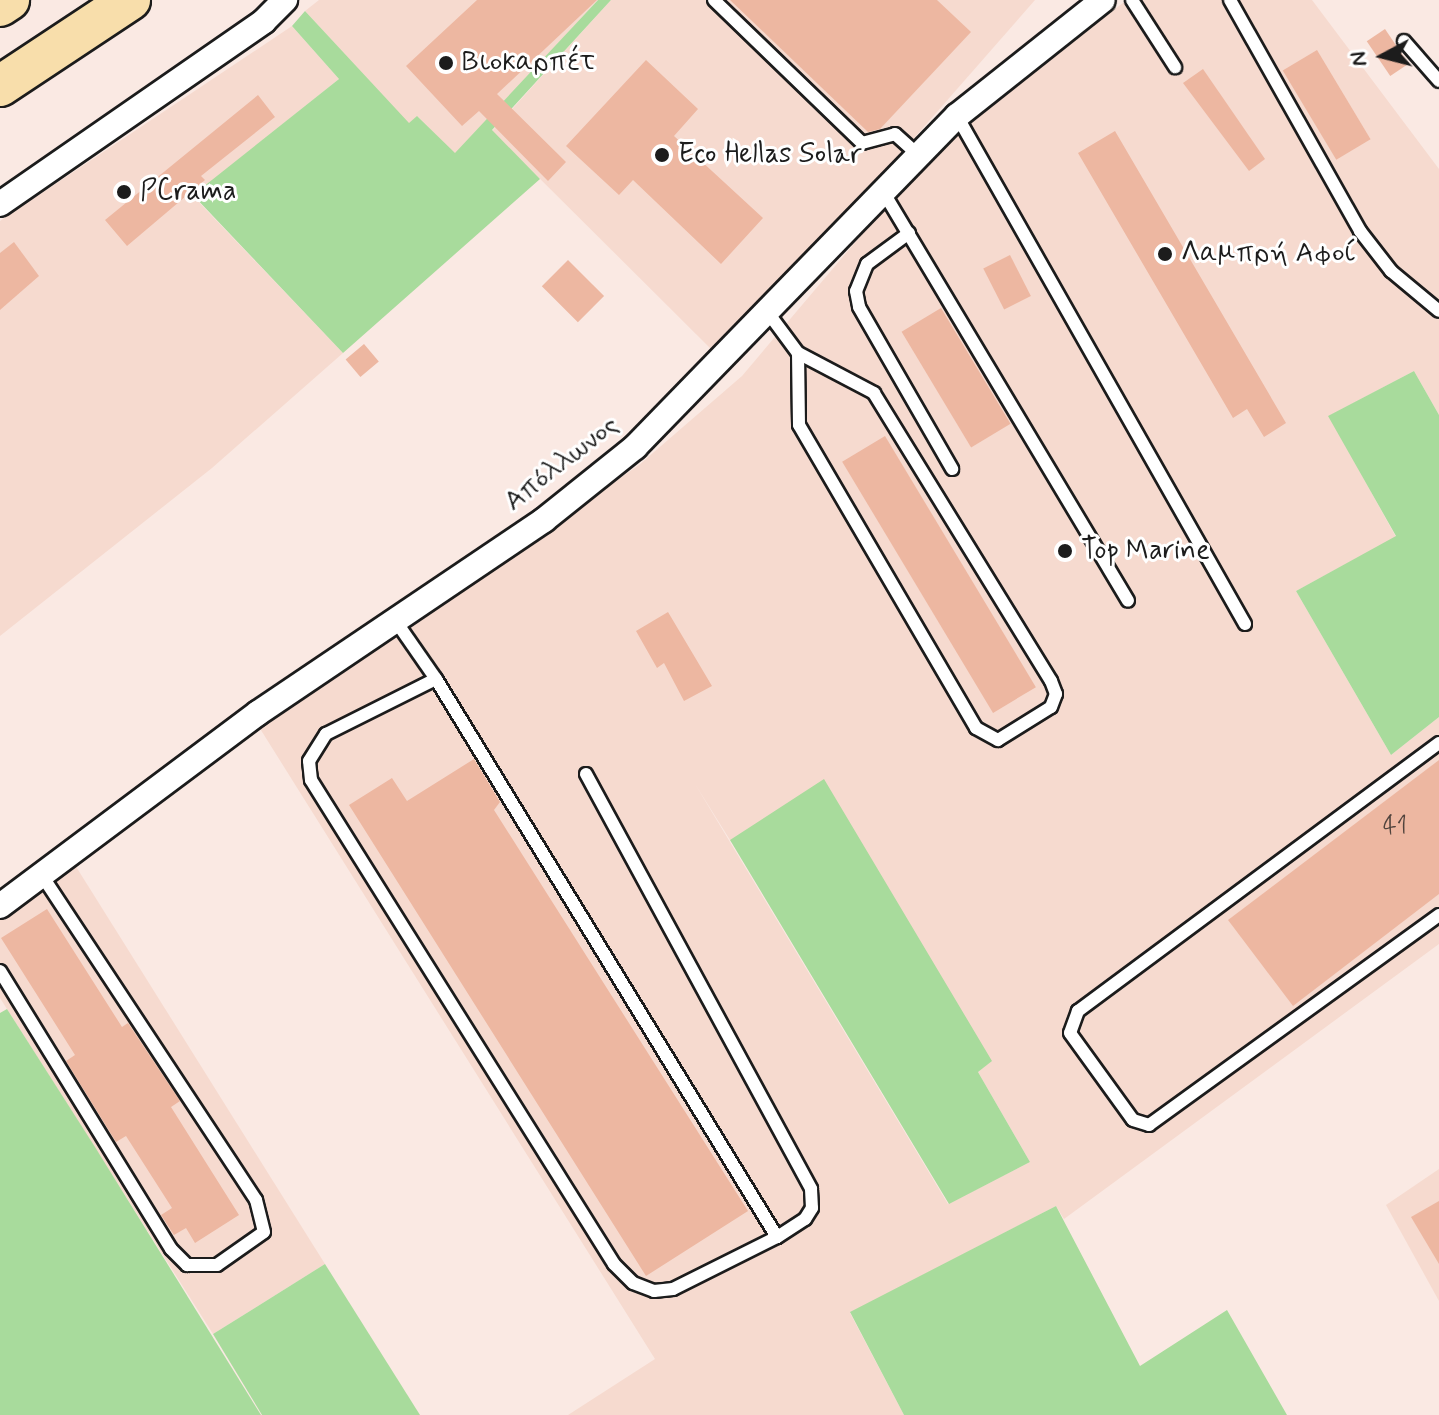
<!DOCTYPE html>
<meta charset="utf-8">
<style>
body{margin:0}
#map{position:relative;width:1439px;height:1415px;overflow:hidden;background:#fae9e3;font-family:Mynerve,sans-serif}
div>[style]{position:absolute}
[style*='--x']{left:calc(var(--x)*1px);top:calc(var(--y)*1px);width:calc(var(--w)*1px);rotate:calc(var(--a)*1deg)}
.built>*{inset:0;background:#f6dacf}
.green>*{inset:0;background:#a8db9c}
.building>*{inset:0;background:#edb7a1;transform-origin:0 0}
.roads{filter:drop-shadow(2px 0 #1c1c1c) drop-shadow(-2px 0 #1c1c1c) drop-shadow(0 2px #1c1c1c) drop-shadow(0 -2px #1c1c1c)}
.service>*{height:12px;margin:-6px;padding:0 6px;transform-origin:6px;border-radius:6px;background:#fff}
.minor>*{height:24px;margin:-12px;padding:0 12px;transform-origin:12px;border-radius:12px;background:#fff}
.trunk>*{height:40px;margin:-20px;padding:0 20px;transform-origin:20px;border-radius:20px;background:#f8deab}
.dots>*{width:22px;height:22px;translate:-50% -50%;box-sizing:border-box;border:4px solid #fff;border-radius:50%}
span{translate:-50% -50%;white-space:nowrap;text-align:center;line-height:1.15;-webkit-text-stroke:6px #fff;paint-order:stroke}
.number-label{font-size:24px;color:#50433d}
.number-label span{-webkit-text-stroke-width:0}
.poi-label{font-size:28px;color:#1c1c1c}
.left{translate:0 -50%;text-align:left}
.street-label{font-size:28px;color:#1c1c1c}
.north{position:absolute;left:1343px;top:16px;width:80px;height:80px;-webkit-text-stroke:6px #fff;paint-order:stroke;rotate:263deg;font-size:22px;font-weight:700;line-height:32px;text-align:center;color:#1c1c1c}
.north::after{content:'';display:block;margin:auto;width:28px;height:36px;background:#1c1c1c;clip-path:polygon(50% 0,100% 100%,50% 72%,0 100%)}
</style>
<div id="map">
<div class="built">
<i style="clip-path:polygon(319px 0,598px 0,455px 154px,418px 117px,409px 124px,305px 11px)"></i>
<i style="clip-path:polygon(611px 0,1035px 0,858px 202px,715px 353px,492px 131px)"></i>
<i style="clip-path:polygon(evenodd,1127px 0,1312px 0,1439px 169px,1439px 415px,1414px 371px,1329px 416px,1396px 537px,1296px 591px,1391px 755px,1439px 717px,1439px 944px,1064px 1219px,1056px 1206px,850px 1313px,904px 1415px,568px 1415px,655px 1359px,259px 727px,639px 465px,742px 376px,913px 174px,1003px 92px,1127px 0,695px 784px,730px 840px,991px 1061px,978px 1072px,1030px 1162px,948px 1204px,695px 784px)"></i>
<i style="clip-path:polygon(292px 26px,339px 79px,193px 196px,343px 353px,212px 468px,0 636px,0 221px)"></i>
<i style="clip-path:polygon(75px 865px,325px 1264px,213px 1334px,0 998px,0 920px)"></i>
<i style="clip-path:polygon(1439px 1169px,1439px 1301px,1386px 1205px)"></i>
</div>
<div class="green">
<i style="clip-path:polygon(598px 0,611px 0,492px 130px,540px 179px,343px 353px,193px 195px,339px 79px,292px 26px,305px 11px,409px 123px,417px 116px,455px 153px)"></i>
<i style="clip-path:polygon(1414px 371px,1439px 415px,1439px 717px,1391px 755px,1296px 591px,1396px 536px,1328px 416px)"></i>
<i style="clip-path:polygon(824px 779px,992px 1061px,978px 1072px,1030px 1162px,949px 1204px,730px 840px)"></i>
<i style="clip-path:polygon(7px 1009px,95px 1147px,261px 1415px,0 1415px,0 1013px)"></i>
<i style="clip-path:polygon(1056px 1206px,1140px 1366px,1227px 1310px,1287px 1415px,904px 1415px,850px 1312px)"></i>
<i style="clip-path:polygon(325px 1264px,420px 1415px,262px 1415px,213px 1334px)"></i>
</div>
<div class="building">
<i style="clip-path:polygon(477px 0,597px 0,497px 94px,566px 162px,548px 181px,479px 111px,462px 126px,406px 66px)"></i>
<i style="clip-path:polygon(730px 0,937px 0,971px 32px,880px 129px,868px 132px)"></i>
<i style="left:1385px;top:29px;width:42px;height:22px;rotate:56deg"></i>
<i style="left:1317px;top:50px;width:104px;height:40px;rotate:59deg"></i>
<i style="clip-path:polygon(646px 60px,698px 109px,674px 136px,763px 218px,721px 264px,633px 180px,619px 195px,566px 146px)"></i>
<i style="clip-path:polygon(1203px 69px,1265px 159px,1249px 171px,1183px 83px)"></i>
<i style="clip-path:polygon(258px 95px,275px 117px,201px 176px,205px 180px,127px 246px,105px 220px)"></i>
<i style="clip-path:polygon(1115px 131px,1286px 423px,1264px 437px,1247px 409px,1233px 418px,1078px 153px)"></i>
<i style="clip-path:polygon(14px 242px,39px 276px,0 310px,0 253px)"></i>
<i style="left:1010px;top:255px;width:46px;height:30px;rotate:63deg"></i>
<i style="left:568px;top:260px;width:51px;height:37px;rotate:45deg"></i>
<i style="left:941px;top:308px;width:135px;height:46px;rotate:59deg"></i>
<i style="left:364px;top:344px;width:23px;height:24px;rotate:50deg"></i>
<i style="left:885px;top:436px;width:293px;height:50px;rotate:59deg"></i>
<i style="clip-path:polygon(668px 612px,712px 686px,684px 701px,664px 663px,657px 668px,636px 631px)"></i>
<i style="clip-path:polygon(474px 759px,500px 802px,494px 810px,748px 1211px,646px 1276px,349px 805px,392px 778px,407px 801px)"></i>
<i style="clip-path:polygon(1439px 760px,1439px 894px,1293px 1006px,1228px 920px)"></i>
<i style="clip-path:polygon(47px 909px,122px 1027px,128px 1023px,180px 1101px,171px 1107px,239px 1215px,195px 1243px,186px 1228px,174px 1235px,161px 1215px,172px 1208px,126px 1136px,116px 1142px,66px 1061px,75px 1055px,1px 938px)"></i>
<i style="clip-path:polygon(1439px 1201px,1439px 1264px,1411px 1217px)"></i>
</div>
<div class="roads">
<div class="service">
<i style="--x:714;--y:0;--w:206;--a:44"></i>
<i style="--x:862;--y:143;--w:34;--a:-15"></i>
<i style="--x:895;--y:134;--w:31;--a:42"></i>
<i style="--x:1132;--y:0;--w:80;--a:57.3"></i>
<i style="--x:1230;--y:0;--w:265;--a:60.6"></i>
<i style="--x:1360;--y:231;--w:51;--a:52.2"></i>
<i style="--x:1391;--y:271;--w:62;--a:39.8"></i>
<i style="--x:1404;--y:41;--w:53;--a:48.8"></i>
<i style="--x:957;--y:116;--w:584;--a:60.45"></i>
<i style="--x:884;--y:193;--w:475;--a:59.1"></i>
<i style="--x:909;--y:233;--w:52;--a:143.6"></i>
<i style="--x:867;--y:264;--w:29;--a:112"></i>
<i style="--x:856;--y:291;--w:16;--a:79"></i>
<i style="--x:859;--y:307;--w:187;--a:60.1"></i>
<i style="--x:769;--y:314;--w:49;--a:53.4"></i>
<i style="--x:798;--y:353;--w:72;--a:89.2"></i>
<i style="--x:799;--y:425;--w:351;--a:59.7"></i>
<i style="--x:976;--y:728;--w:25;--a:29"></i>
<i style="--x:998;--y:740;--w:62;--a:-31.9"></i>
<i style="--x:1051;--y:707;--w:14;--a:-69"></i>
<i style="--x:1056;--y:694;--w:14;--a:-111"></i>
<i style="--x:1051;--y:681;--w:338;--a:-121.6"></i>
<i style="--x:874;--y:393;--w:86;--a:-152.2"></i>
<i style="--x:395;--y:620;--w:72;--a:55.2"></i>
<i style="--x:436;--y:679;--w:654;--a:58.57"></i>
<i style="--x:777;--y:1237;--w:116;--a:153.4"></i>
<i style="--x:673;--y:1289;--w:19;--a:174"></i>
<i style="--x:654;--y:1291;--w:22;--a:-159"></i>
<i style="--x:633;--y:1283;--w:27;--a:-135"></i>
<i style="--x:614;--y:1264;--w:571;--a:-122.05"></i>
<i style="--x:311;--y:780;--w:19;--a:-96"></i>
<i style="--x:309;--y:761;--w:32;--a:-58"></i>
<i style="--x:326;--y:734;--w:123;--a:-26.6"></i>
<i style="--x:1439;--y:743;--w:450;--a:143.4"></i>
<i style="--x:1078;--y:1011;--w:23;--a:110"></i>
<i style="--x:1070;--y:1033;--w:107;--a:54.1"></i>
<i style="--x:1133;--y:1120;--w:17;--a:17"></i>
<i style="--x:1149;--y:1125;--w:358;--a:-35.9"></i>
<i style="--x:586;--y:774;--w:472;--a:61.5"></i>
<i style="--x:811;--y:1189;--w:19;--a:87"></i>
<i style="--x:812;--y:1208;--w:13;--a:122"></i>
<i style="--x:805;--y:1219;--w:33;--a:147"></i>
<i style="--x:0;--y:971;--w:326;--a:58.4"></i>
<i style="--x:171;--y:1249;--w:23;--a:45"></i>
<i style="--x:187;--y:1265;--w:30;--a:0"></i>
<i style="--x:217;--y:1265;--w:57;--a:-35.1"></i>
<i style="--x:264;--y:1232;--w:33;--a:-104"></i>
<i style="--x:256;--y:1200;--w:388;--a:-123.4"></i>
</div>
<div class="minor">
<i style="--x:0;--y:204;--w:321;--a:-34.7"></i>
<i style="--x:264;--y:21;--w:30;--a:-45"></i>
<i style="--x:0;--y:906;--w:322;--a:-36.8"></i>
<i style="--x:258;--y:713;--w:345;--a:-34"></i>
<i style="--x:544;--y:520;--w:117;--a:-38.7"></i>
<i style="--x:635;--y:447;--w:462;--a:-45.8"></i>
<i style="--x:957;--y:116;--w:186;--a:-38.5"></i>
</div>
<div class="trunk">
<i style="--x:0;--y:6;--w:11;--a:-34"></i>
<i style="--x:0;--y:86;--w:156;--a:-33.5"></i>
</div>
</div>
<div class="dots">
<i style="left:446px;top:63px;background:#1c1c1c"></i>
<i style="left:662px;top:155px;background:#1c1c1c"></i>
<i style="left:124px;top:192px;background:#1c1c1c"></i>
<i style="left:1165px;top:254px;background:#1c1c1c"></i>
<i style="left:1065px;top:551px;background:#1c1c1c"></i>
</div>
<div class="number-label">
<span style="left:1395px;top:827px">41</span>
</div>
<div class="poi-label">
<span class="left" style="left:462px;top:63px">Βιοκαρπέτ</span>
<span class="left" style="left:678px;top:155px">Eco Hellas Solar</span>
<span class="left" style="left:140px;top:192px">PCrama</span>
<span class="left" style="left:1181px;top:254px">Λαμπρή Αφοί</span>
<span class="left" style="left:1081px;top:551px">Top Marine</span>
</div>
<div class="street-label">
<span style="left:562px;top:464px;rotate:-38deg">Απόλλωνος</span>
</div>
<div class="north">N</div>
</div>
